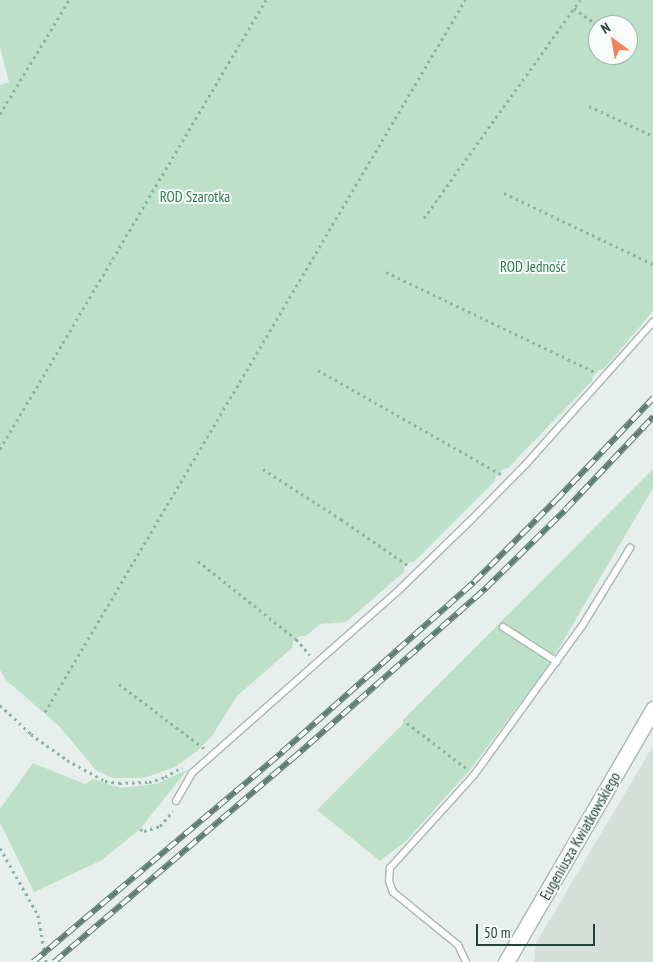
<!DOCTYPE html>
<meta charset="utf-8">
<style>
body{margin:0}
#map{position:relative;width:653px;height:962px;overflow:hidden;background:#e6efeb;font-family:"PT Sans Narrow",sans-serif}
div>[style]{position:absolute}
[style*='--x']{left:calc(var(--x)*1px);top:calc(var(--y)*1px);width:calc(var(--w)*1px);rotate:calc(var(--a)*1deg)}
.built>*{inset:0;background:#d4dfda}
.green>*{inset:0;background:#bfe0c8}
.path>*{height:3px;margin-top:-1.5px;transform-origin:0;background:repeating-linear-gradient(90deg,#86b3a5 0 2.5px,transparent 0 6.5px)}
.roads{filter:drop-shadow(1px 0 #a8b8b2) drop-shadow(-1px 0 #a8b8b2) drop-shadow(0 1px #a8b8b2) drop-shadow(0 -1px #a8b8b2)}
.lane>*{height:6px;margin:-3px;padding:0 3px;transform-origin:3px;border-radius:3px;background:#fff}
.secondary>*{height:15px;margin:-7.5px;padding:0 7.5px;transform-origin:7.5px;border-radius:7.5px;background:#fff}
.rail>*{height:5.5px;margin-top:-2.75px;transform-origin:0;background:repeating-linear-gradient(90deg,#f7fbf9 0 11px,#5f7d75 0 22px);box-sizing:border-box;border-block:1px solid #5f7d75}
span{translate:-50% -50%;white-space:nowrap;text-align:center;line-height:1.15;-webkit-text-stroke:4px #f7fbf9;paint-order:stroke}
.park-label{font-size:15px;color:#2d7a4b}
.street-label{font-size:15px;color:#24423a}
.north{position:absolute;left:588px;top:15px;width:50px;height:50px;box-sizing:border-box;background:#f7fbf9;border:1px solid #a3b1ad;border-radius:50%;rotate:328deg;font-size:14px;font-weight:700;line-height:20px;text-align:center;color:#24423a}
.north::after{content:'';display:block;margin:auto;width:18px;height:22px;background:#f4845f;clip-path:polygon(50% 0,100% 100%,50% 72%,0 100%)}
.scale{position:absolute;left:476px;top:924px;width:119px;height:22px;box-sizing:border-box;border:2px solid #24423a;border-top:0;padding-left:6px;font-size:15px;line-height:18px;white-space:nowrap;color:#24423a;-webkit-text-stroke:4px #f7fbf9;paint-order:stroke}
</style>
<div id="map">
<div class="built">
<i style="clip-path:polygon(653px 746px,653px 962px,534px 962px,536px 943px)"></i>
</div>
<div class="green">
<i style="clip-path:polygon(evenodd,0 0,653px 0,653px 311px,604px 369px,599px 370px,593px 376px,592px 381px,508px 468px,502px 470px,496px 476px,495px 481px,414px 562px,410px 562px,404px 567px,404px 572px,346px 622px,320px 624px,306px 636px,300px 636px,296px 639px,293px 642px,292px 648px,237px 696px,212px 736px,198px 750px,175px 767px,144px 778px,113px 778px,96px 770px,59px 726px,6px 680px,0 670px,0 85px,9px 82px,0 46px,0 0,598px 25px,628px 25px,628px 55px,598px 55px,598px 25px)"></i>
<i style="clip-path:polygon(653px 469px,653px 488px,549px 665px,469px 771px,406px 841px,380px 861px,317px 810px,403px 724px,403px 720px)"></i>
<i style="clip-path:polygon(33px 763px,85px 784px,93px 779px,121px 788px,156px 784px,187px 770px,140px 829px,102px 860px,34px 892px,0 823px,0 809px)"></i>
</div>
<div class="path">
<i style="--x:574;--y:8;--w:30;--a:37"></i>
<i style="--x:589;--y:106;--w:71;--a:25.1"></i>
<i style="--x:0;--y:114;--w:133;--a:-58.8"></i>
<i style="--x:504;--y:193;--w:165;--a:25.5"></i>
<i style="--x:424;--y:218;--w:268;--a:-54.4"></i>
<i style="--x:386;--y:272;--w:232;--a:25.6"></i>
<i style="--x:318;--y:370;--w:212;--a:29.7"></i>
<i style="--x:0;--y:449;--w:522;--a:-59.36"></i>
<i style="--x:263;--y:469;--w:93;--a:32.7"></i>
<i style="--x:341;--y:519;--w:84;--a:34.8"></i>
<i style="--x:198;--y:561;--w:125;--a:38.5"></i>
<i style="--x:296;--y:639;--w:21;--a:49"></i>
<i style="--x:119;--y:684;--w:108;--a:37.1"></i>
<i style="--x:0;--y:705;--w:42;--a:43.1"></i>
<i style="--x:31;--y:734;--w:44;--a:35.8"></i>
<i style="--x:67;--y:760;--w:43;--a:28.9"></i>
<i style="--x:105;--y:781;--w:14;--a:8"></i>
<i style="--x:119;--y:783;--w:30;--a:-2"></i>
<i style="--x:149;--y:782;--w:17;--a:-17"></i>
<i style="--x:165;--y:777;--w:20;--a:-30"></i>
<i style="--x:45;--y:712;--w:827;--a:-59.46"></i>
<i style="--x:407;--y:723;--w:74;--a:37.3"></i>
<i style="--x:140;--y:829;--w:4;--a:27"></i>
<i style="--x:144;--y:831;--w:17;--a:-17"></i>
<i style="--x:160;--y:826;--w:20;--a:-49"></i>
<i style="--x:0;--y:848;--w:77;--a:60.4"></i>
<i style="--x:38;--y:915;--w:48;--a:80.3"></i>
</div>
<div class="roads">
<div class="lane">
<i style="--x:503;--y:627;--w:64;--a:32.9"></i>
<i style="--x:176;--y:801;--w:32;--a:-60"></i>
<i style="--x:192;--y:773;--w:279;--a:-41.5"></i>
<i style="--x:401;--y:588;--w:99;--a:-44.2"></i>
<i style="--x:472;--y:519;--w:77;--a:-45.5"></i>
<i style="--x:526;--y:464;--w:191;--a:-48.2"></i>
<i style="--x:466;--y:962;--w:19;--a:-115"></i>
<i style="--x:458;--y:945;--w:84;--a:-140.8"></i>
<i style="--x:393;--y:892;--w:12;--a:-110"></i>
<i style="--x:389;--y:881;--w:13;--a:-86"></i>
<i style="--x:390;--y:868;--w:125;--a:-47.9"></i>
<i style="--x:474;--y:775;--w:184;--a:-54.1"></i>
<i style="--x:582;--y:626;--w:92;--a:-58.4"></i>
</div>
<div class="secondary">
<i style="--x:506;--y:962;--w:293;--a:-59.8"></i>
</div>
</div>
<div class="rail">
<i style="--x:33;--y:962;--w:326;--a:-40.1"></i>
<i style="--x:282;--y:752;--w:256;--a:-41.5"></i>
<i style="--x:474;--y:582;--w:116;--a:-45"></i>
<i style="--x:556;--y:500;--w:141;--a:-46.4"></i>
<i style="--x:54;--y:962;--w:313;--a:-40.5"></i>
<i style="--x:292;--y:759;--w:259;--a:-41.4"></i>
<i style="--x:486;--y:588;--w:112;--a:-44.6"></i>
<i style="--x:566;--y:509;--w:127;--a:-46.6"></i>
</div>
<div class="park-label">
<span style="left:195px;top:197px">ROD Szarotka</span>
<span style="left:533px;top:267px">ROD Jedność</span>
</div>
<div class="street-label">
<span style="left:580px;top:836px;rotate:-60deg">Eugeniusza Kwiatkowskiego</span>
</div>
<div class="north">N</div>
<div class="scale">50 m</div>
</div>
